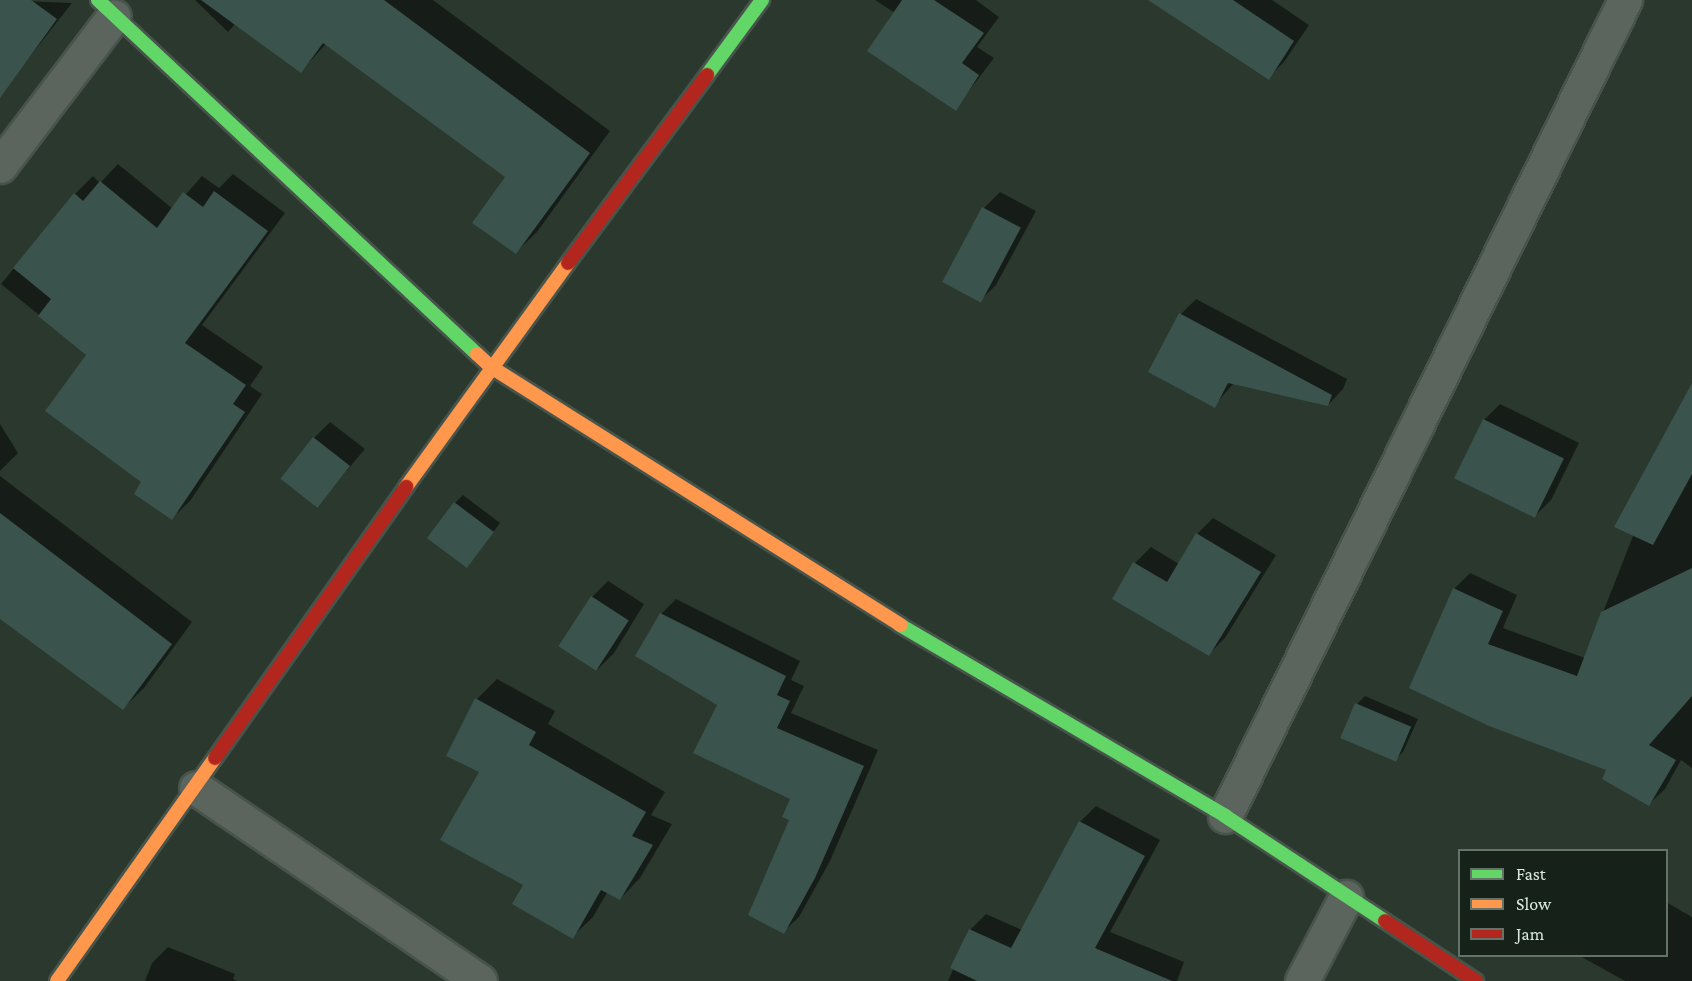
<!DOCTYPE html>
<style>
body{margin:0}
#map{position:relative;width:1692px;height:981px;overflow:hidden;background:#2a382e;font-family:"Crimson Pro",serif}
div>[style]{position:absolute}
[style*='--x']{left:calc(var(--x)*1px);top:calc(var(--y)*1px);width:calc(var(--w)*1px);rotate:calc(var(--a)*1deg)}
.shadow>*{inset:0;background:#0007}
.building>*{inset:0;background:#3a534d;transform-origin:0 0}
.roads{filter:drop-shadow(2px 0 #47544b) drop-shadow(-2px 0 #47544b) drop-shadow(0 2px #47544b) drop-shadow(0 -2px #47544b)}
.street>*{height:33px;margin:-16.5px;padding:0 16.5px;transform-origin:16.5px;border-radius:16.5px;background:#5b645d}
.fast>*{height:14px;margin:-7px;padding:0 7px;transform-origin:7px;border-radius:7px;background:#63d668}
.slow>*{height:14px;margin:-7px;padding:0 7px;transform-origin:7px;border-radius:7px;background:#ff974d}
.jam>*{height:14px;margin:-7px;padding:0 7px;transform-origin:7px;border-radius:7px;background:#b3261e}
span{translate:-50% -50%;white-space:nowrap;text-align:center;line-height:1.15;-webkit-text-stroke:6px #162219;paint-order:stroke}
.legend{position:absolute;left:1458px;top:849px;width:210px;height:108px;box-sizing:border-box;background:#162219;border:2px solid #657268;margin:0;padding:8px 10px;list-style:none;font-size:18px;color:#dcebdf}
.legend li{display:flex;align-items:center;gap:12px;height:30px}
.legend b{width:30px;border:2px solid #657268}
</style>
<div id="map">
<div class="shadow">
<i style="clip-path:polygon(0 0,72px 3px,9px 83px,0 77px)"></i>
<i style="clip-path:polygon(195px 0,433px 0,610px 131px,537px 232px,516px 252px,507px 177px,326px 44px,301px 71px,236px 23px,228px 32px)"></i>
<i style="clip-path:polygon(875px 0,976px 0,999px 17px,977px 47px,994px 58px,955px 109px,895px 13px)"></i>
<i style="clip-path:polygon(1177px 0,1272px 0,1309px 25px,1284px 62px,1268px 78px)"></i>
<i style="clip-path:polygon(118px 164px,173px 209px,202px 176px,219px 188px,233px 174px,285px 213px,202px 325px,263px 367px,250px 386px,262px 394px,190px 501px,172px 518px,143px 482px,88px 355px,1px 284px,75px 194px,93px 176px,100px 183px)"></i>
<i style="clip-path:polygon(1000px 192px,1036px 211px,996px 285px,980px 301px,943px 281px,984px 208px)"></i>
<i style="clip-path:polygon(1196px 299px,1347px 379px,1343px 389px,1328px 405px,1234px 383px,1214px 406px,1150px 372px,1181px 314px)"></i>
<i style="clip-path:polygon(1692px 386px,1692px 768px,1681px 760px,1665px 789px,1649px 804px,1609px 769px,1489px 725px,1454px 589px,1470px 573px,1517px 595px,1503px 628px,1585px 658px)"></i>
<i style="clip-path:polygon(1500px 404px,1579px 443px,1551px 500px,1535px 516px,1484px 420px)"></i>
<i style="clip-path:polygon(330px 422px,365px 449px,317px 506px,314px 438px)"></i>
<i style="clip-path:polygon(0 424px,18px 453px,0 471px)"></i>
<i style="clip-path:polygon(0 476px,192px 622px,144px 688px,123px 708px,0 617px)"></i>
<i style="clip-path:polygon(463px 495px,500px 523px,474px 558px,455px 503px)"></i>
<i style="clip-path:polygon(1213px 518px,1276px 555px,1225px 638px,1209px 654px,1135px 563px,1151px 547px,1179px 564px,1197px 534px)"></i>
<i style="clip-path:polygon(608px 581px,644px 604px,614px 653px,598px 669px,592px 597px)"></i>
<i style="clip-path:polygon(676px 599px,800px 661px,791px 680px,804px 686px,791px 713px,878px 750px,830px 861px,799px 917px,783px 932px,792px 798px,719px 704px,661px 614px)"></i>
<i style="clip-path:polygon(497px 679px,555px 711px,548px 724px,665px 792px,651px 815px,672px 824px,640px 878px,620px 899px,608px 891px,593px 917px,572px 937px,526px 884px,481px 771px,477px 699px)"></i>
<i style="clip-path:polygon(1365px 696px,1418px 719px,1403px 752px,1395px 760px,1357px 704px)"></i>
<i style="clip-path:polygon(1096px 806px,1160px 840px,1110px 932px,1184px 962px,1177px 981px,948px 981px,970px 930px,986px 914px,1022px 930px,1080px 822px)"></i>
<i style="clip-path:polygon(1666px 902px,1692px 917px,1692px 981px,1625px 981px,1580px 956px,1666px 956px)"></i>
<i style="clip-path:polygon(168px 947px,235px 974px,233px 979px,237px 981px,145px 981px,152px 963px)"></i>
</div>
<div class="building">
<i style="clip-path:polygon(0 0,31px 0,57px 19px,0 98px)"></i>
<i style="clip-path:polygon(201px 0,384px 0,590px 153px,516px 254px,472px 223px,505px 177px,323px 43px,301px 73px)"></i>
<i style="clip-path:polygon(902px 0,934px 0,984px 33px,962px 63px,979px 75px,956px 111px,867px 51px)"></i>
<i style="clip-path:polygon(1148px 0,1233px 0,1294px 41px,1269px 80px)"></i>
<i style="clip-path:polygon(100px 181px,157px 228px,183px 192px,203px 207px,214px 191px,268px 231px,185px 343px,246px 385px,233px 404px,245px 412px,172px 520px,134px 494px,141px 482px,45px 411px,86px 355px,38px 316px,51px 299px,13px 268px,74px 193px,83px 201px)"></i>
<i style="left:982px;top:207px;width:44px;height:85px;rotate:28deg"></i>
<i style="clip-path:polygon(1179px 313px,1332px 395px,1328px 406px,1228px 383px,1215px 408px,1148px 372px)"></i>
<i style="clip-path:polygon(1692px 383px,1692px 474px,1653px 545px,1614px 527px)"></i>
<i style="left:1483px;top:419px;width:90px;height:66px;rotate:26deg"></i>
<i style="left:313px;top:437px;width:47px;height:53px;rotate:38deg"></i>
<i style="left:454px;top:502px;width:50px;height:45px;rotate:37deg"></i>
<i style="clip-path:polygon(0 513px,172px 644px,123px 710px,0 619px)"></i>
<i style="clip-path:polygon(1196px 533px,1261px 572px,1209px 656px,1112px 599px,1133px 562px,1167px 582px)"></i>
<i style="clip-path:polygon(1692px 568px,1692px 696px,1649px 745px,1676px 760px,1649px 806px,1602px 779px,1606px 770px,1489px 726px,1409px 688px,1453px 588px,1503px 611px,1488px 644px,1577px 676px,1601px 612px)"></i>
<i style="left:591px;top:596px;width:45px;height:60px;rotate:33deg"></i>
<i style="clip-path:polygon(660px 613px,786px 676px,777px 695px,790px 701px,777px 728px,864px 766px,815px 878px,784px 934px,748px 915px,789px 820px,782px 817px,790px 799px,693px 753px,717px 705px,635px 656px)"></i>
<i style="clip-path:polygon(475px 698px,536px 732px,529px 745px,646px 812px,632px 836px,653px 845px,620px 900px,601px 890px,573px 939px,512px 904px,523px 885px,440px 840px,479px 772px,446px 756px)"></i>
<i style="left:1355px;top:703px;width:61px;height:38px;rotate:23deg"></i>
<i style="clip-path:polygon(1079px 821px,1145px 856px,1095px 948px,1172px 981px,977px 981px,950px 968px,969px 929px,1011px 948px)"></i>
</div>
<div class="roads">
<div class="street">
<i style="--x:0;--y:166;--w:188;--a:-52.8"></i>
<i style="--x:196;--y:788;--w:343;--a:34.2"></i>
<i style="--x:1225;--y:816;--w:909;--a:-63.89"></i>
<i style="--x:1302;--y:981;--w:95;--a:-62.4"></i>
</div>
<div class="fast">
<i style="--x:98;--y:0;--w:519;--a:43.05"></i>
<i style="--x:707;--y:75;--w:93;--a:-53.7"></i>
<i style="--x:900;--y:625;--w:377;--a:30.4"></i>
<i style="--x:1225;--y:816;--w:191;--a:33.3"></i>
</div>
<div class="slow">
<i style="--x:477;--y:354;--w:19;--a:43"></i>
<i style="--x:491;--y:367;--w:484;--a:32.2"></i>
<i style="--x:406;--y:487;--w:276;--a:-54.1"></i>
<i style="--x:57;--y:981;--w:273;--a:-54.7"></i>
</div>
<div class="jam">
<i style="--x:568;--y:263;--w:234;--a:-53.5"></i>
<i style="--x:215;--y:758;--w:332;--a:-54.8"></i>
<i style="--x:1385;--y:921;--w:109;--a:33.4"></i>
</div>
</div>
<ul class="legend">
<li><b style="height:8px;background:#63d668"></b>Fast</li>
<li><b style="height:8px;background:#ff974d"></b>Slow</li>
<li><b style="height:8px;background:#b3261e"></b>Jam</li>
</ul>
</div>
